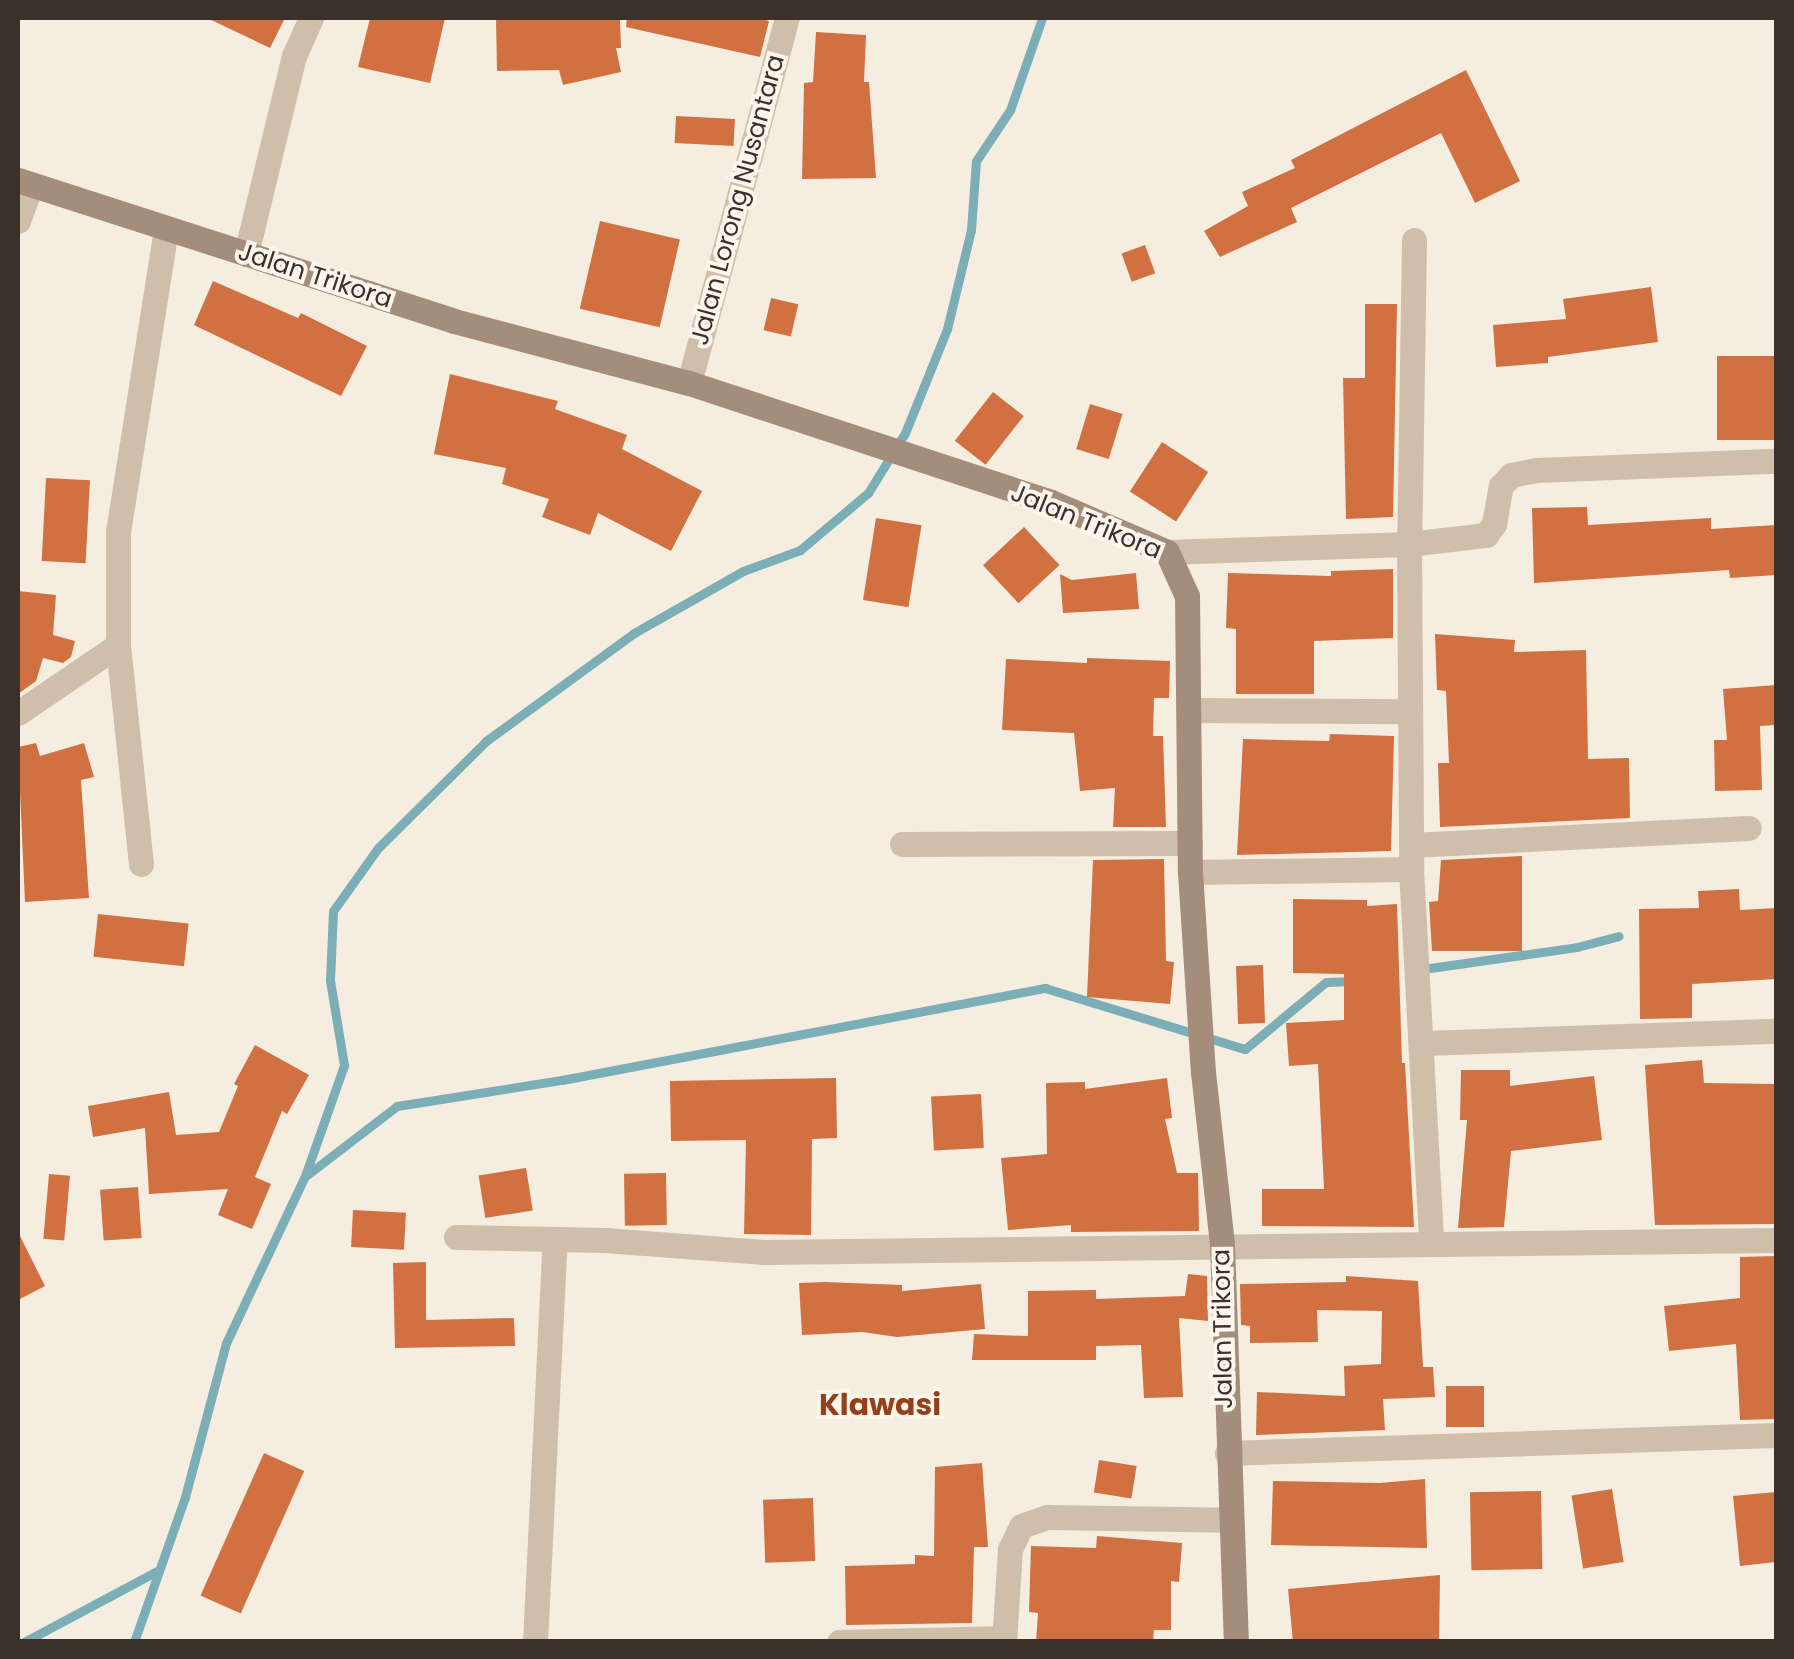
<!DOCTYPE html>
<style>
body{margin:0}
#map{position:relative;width:1794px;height:1659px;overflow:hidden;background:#f5eddf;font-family:Poppins,sans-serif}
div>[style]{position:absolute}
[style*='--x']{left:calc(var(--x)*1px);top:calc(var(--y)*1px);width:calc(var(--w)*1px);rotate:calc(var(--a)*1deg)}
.stream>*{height:9px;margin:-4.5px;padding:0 4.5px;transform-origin:4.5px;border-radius:4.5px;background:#7baeb6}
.building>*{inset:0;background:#d17142;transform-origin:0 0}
.street>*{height:25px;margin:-12.5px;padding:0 12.5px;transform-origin:12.5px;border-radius:12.5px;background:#cfbea9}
.secondary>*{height:25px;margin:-12.5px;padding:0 12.5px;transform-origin:12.5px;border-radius:12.5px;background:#a48d7a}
span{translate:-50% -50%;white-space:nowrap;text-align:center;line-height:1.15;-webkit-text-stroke:8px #fcf6ed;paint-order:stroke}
.street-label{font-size:25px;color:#3c312a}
.quarter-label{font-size:30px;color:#94411a;font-weight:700}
.frame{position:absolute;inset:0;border:20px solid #3c312a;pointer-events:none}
</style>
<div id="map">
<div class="stream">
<i style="--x:1430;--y:968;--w:148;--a:-8.1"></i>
<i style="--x:1577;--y:947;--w:43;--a:-14.7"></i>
<i style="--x:307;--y:1175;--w:113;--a:-37.5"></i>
<i style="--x:397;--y:1106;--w:167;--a:-9"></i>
<i style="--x:562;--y:1080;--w:492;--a:-10.8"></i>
<i style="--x:1045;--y:988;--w:209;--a:17"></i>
<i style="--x:1245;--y:1049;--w:105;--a:-39.6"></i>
<i style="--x:1326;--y:982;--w:28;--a:-2"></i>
<i style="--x:24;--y:1642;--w:153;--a:-28.1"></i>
<i style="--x:134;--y:1642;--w:154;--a:-70.6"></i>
<i style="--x:185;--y:1497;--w:159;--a:-75.1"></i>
<i style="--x:226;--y:1343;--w:185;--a:-64.7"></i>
<i style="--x:305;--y:1176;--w:118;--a:-70.6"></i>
<i style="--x:344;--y:1065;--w:86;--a:-99.4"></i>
<i style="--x:330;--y:980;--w:69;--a:-87.5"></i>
<i style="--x:333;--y:911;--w:77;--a:-54.5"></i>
<i style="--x:378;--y:848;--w:152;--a:-44.7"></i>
<i style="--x:486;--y:741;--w:183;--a:-36.1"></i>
<i style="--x:634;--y:633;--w:125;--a:-29.6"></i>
<i style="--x:743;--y:571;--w:61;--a:-20.2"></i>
<i style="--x:800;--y:550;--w:89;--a:-40"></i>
<i style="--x:868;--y:493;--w:70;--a:-58.3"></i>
<i style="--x:905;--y:433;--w:112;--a:-68"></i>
<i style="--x:947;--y:329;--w:102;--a:-76.4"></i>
<i style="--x:971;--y:230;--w:69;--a:-85.9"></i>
<i style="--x:976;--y:161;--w:61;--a:-56.3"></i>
<i style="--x:1010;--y:110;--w:97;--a:-70.8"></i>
</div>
<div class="building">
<i style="clip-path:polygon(207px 18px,285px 18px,270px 48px)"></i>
<i style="clip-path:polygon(370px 18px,445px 18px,430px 83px,358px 67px)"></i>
<i style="clip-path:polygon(496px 18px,620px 18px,621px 48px,616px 48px,621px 72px,563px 85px,559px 70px,497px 71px)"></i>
<i style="clip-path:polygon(627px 18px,758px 18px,769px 21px,760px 57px,626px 27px)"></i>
<i style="clip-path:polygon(816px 32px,866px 35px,864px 82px,869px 82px,876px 178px,802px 179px,804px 83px,813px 82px)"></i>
<i style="clip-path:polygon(1466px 70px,1520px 181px,1475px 203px,1441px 133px,1291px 208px,1297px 222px,1220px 257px,1204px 231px,1248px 206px,1242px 192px,1295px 168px,1291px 160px)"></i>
<i style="left:676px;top:116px;width:59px;height:27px;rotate:3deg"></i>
<i style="left:600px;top:221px;width:82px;height:90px;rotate:13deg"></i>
<i style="left:1145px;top:245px;width:30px;height:25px;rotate:70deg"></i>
<i style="clip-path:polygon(213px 281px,298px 318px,301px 313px,367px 346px,341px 396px,194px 325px)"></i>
<i style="clip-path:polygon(1651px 287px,1658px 342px,1548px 357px,1548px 363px,1496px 367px,1493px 325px,1566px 319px,1563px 299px)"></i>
<i style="left:771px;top:298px;width:28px;height:33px;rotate:13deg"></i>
<i style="clip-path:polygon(1365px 304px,1397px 304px,1393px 517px,1346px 519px,1343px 378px,1365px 378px)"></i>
<i style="left:1776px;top:356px;width:84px;height:59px;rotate:90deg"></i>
<i style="clip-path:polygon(450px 374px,558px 401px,555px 409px,627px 435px,622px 449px,702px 491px,671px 551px,598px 513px,590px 535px,542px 517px,549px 499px,502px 484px,506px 468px,434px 454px)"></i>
<i style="left:993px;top:392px;width:39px;height:62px;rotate:38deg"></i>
<i style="left:1090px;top:404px;width:34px;height:47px;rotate:17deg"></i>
<i style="left:1162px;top:442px;width:55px;height:59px;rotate:33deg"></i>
<i style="left:46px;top:478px;width:44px;height:83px;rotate:3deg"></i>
<i style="clip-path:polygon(1587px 507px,1588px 525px,1711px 518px,1711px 529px,1776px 525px,1776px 575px,1730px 578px,1729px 570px,1534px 583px,1532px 508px)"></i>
<i style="left:876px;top:518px;width:46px;height:83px;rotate:9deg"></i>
<i style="left:1024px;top:527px;width:52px;height:56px;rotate:47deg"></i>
<i style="clip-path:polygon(1393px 569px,1393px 638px,1314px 641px,1314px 694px,1236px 694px,1236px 629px,1226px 628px,1228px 573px,1331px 576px,1331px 571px)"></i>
<i style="clip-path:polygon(1136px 573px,1139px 609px,1063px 613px,1060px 574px,1072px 580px)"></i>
<i style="clip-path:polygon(18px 591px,56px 595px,53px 635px,75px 641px,71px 657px,63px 663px,43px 658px,36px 681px,18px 694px)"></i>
<i style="clip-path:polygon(1435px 634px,1515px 640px,1514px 652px,1586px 650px,1588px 759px,1629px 758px,1630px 818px,1440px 827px,1438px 763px,1449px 763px,1446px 691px,1437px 690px)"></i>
<i style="clip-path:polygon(1087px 658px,1170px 661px,1169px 698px,1154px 698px,1153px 736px,1163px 736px,1166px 827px,1113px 827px,1115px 788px,1080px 791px,1074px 733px,1002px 730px,1006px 659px,1087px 663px)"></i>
<i style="clip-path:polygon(1776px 685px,1776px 725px,1760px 726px,1762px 790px,1715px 791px,1714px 740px,1727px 740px,1723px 689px)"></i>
<i style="clip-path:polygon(1330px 734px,1394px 736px,1391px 851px,1237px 855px,1243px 739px,1329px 741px)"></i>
<i style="clip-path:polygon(36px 743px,40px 756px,84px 743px,94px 777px,81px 780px,89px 898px,25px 902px,18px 747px)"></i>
<i style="clip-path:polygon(1522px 856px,1522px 951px,1432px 951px,1429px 902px,1438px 901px,1441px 860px)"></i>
<i style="clip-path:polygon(1164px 859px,1166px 961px,1174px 962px,1170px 1004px,1087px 997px,1093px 860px)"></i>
<i style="clip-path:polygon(1739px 889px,1740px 910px,1776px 908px,1776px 979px,1692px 984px,1692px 1018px,1640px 1019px,1639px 909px,1699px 908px,1698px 891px)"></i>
<i style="clip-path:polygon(1293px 899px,1367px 900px,1367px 906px,1397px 904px,1402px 1063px,1405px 1063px,1414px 1227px,1262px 1226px,1262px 1189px,1324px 1189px,1318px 1064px,1289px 1066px,1286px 1023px,1344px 1020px,1344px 974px,1293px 973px)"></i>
<i style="left:98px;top:914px;width:91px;height:43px;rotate:6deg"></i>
<i style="left:1263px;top:965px;width:58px;height:27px;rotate:88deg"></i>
<i style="clip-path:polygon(255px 1045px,309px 1075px,287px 1114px,282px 1111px,255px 1177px,271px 1184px,252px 1229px,218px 1215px,228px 1189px,149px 1194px,145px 1128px,93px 1137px,88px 1106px,169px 1092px,176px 1135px,219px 1132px,238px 1086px,234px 1084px)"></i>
<i style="clip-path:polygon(1702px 1060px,1704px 1083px,1776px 1084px,1776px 1224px,1655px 1225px,1645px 1065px)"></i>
<i style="clip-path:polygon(1461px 1070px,1510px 1070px,1510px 1086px,1594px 1076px,1602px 1140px,1511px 1151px,1504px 1227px,1458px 1228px,1467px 1120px,1460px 1120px)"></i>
<i style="clip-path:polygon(836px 1078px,837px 1138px,812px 1139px,811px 1235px,744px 1234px,746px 1140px,671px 1141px,670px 1081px)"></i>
<i style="clip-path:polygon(1167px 1078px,1172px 1118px,1165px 1119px,1177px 1173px,1198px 1173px,1199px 1231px,1071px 1232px,1071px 1225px,1008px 1230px,1001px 1158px,1047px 1154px,1046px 1083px,1085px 1082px,1085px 1089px)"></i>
<i style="left:981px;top:1094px;width:54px;height:50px;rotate:87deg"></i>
<i style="left:526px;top:1168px;width:43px;height:48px;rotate:81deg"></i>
<i style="left:666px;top:1173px;width:52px;height:42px;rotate:89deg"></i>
<i style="left:49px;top:1174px;width:21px;height:65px;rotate:5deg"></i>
<i style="left:138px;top:1187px;width:51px;height:38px;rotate:86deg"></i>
<i style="left:353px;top:1210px;width:53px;height:37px;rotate:3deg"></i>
<i style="clip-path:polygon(18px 1232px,45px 1286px,18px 1300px)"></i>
<i style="clip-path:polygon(1776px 1256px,1776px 1419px,1740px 1420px,1736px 1344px,1669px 1351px,1664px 1306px,1740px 1298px,1740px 1257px)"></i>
<i style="clip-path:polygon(426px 1262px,426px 1320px,514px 1318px,515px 1346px,395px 1348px,393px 1263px)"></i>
<i style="clip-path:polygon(1188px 1274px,1207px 1276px,1208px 1321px,1179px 1318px,1183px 1397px,1144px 1398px,1141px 1345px,1096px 1346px,1096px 1360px,972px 1360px,974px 1334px,1028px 1336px,1028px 1291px,1096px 1290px,1096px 1299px,1185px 1296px)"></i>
<i style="clip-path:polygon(1346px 1276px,1418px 1281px,1423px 1367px,1433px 1367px,1435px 1397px,1383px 1399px,1385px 1430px,1256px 1435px,1257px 1392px,1345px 1396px,1344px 1366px,1381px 1364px,1382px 1311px,1317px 1310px,1318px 1342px,1250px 1343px,1250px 1326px,1241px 1325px,1240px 1284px,1346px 1282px)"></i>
<i style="clip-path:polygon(825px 1282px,902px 1285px,902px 1291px,981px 1284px,985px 1329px,897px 1337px,862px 1332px,802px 1335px,799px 1283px)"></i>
<i style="left:1446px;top:1386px;width:38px;height:41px"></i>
<i style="left:264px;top:1453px;width:44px;height:156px;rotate:24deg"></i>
<i style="left:1099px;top:1460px;width:38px;height:33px;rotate:9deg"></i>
<i style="clip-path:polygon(982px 1463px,988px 1547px,974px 1547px,972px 1623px,846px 1625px,845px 1566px,915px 1564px,915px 1555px,934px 1556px,935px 1467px)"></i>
<i style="clip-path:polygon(1425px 1479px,1427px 1548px,1271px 1545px,1273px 1481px,1380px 1483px)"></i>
<i style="left:1612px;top:1489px;width:74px;height:41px;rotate:81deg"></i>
<i style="left:1541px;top:1491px;width:78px;height:71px;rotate:89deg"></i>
<i style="clip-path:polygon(1776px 1492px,1776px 1562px,1740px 1566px,1733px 1496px)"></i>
<i style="left:813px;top:1498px;width:63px;height:50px;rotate:88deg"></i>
<i style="clip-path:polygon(1097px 1536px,1182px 1543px,1179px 1582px,1171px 1581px,1171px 1630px,1154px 1630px,1153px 1642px,1036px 1642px,1038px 1613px,1029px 1612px,1031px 1546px,1096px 1548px)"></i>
<i style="clip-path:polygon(1440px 1575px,1439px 1642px,1293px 1642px,1288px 1589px)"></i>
</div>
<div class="street">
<i style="--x:18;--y:221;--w:38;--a:-70"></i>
<i style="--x:1414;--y:240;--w:304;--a:90.9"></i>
<i style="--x:1409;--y:544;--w:325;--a:89.6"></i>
<i style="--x:1411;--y:869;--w:374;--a:86.9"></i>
<i style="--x:246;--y:254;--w:204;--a:-76.4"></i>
<i style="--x:294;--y:56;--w:42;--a:-65.9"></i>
<i style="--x:689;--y:383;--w:378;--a:-75"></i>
<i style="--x:1167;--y:552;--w:242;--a:-1.9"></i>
<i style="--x:1409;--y:544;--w:78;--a:-6.7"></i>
<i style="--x:1486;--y:535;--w:14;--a:-54"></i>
<i style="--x:1494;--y:524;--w:39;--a:-80"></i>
<i style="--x:1501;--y:486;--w:15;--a:-48"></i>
<i style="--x:1511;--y:475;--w:26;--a:-11"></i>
<i style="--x:1537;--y:470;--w:239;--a:-2.2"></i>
<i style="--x:1189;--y:710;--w:220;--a:0.3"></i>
<i style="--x:18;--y:713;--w:121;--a:-34.2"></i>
<i style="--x:902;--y:844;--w:288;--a:-0.2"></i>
<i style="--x:1411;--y:845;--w:338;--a:-2.9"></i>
<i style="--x:141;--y:864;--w:220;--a:-96"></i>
<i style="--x:118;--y:645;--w:113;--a:-90"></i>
<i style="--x:118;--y:532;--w:307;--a:-81"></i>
<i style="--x:1190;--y:872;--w:221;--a:-0.8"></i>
<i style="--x:1424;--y:1043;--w:352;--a:-2"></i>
<i style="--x:456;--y:1237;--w:149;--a:1.2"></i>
<i style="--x:605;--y:1240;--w:160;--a:4.3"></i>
<i style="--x:765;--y:1252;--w:1011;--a:-0.68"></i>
<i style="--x:1227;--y:1453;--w:549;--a:-1.88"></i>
<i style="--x:535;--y:1642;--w:403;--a:-87.2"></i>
<i style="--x:839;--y:1642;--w:165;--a:-1.4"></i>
<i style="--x:1004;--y:1642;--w:93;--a:-86.3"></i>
<i style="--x:1010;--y:1549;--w:25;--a:-64"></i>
<i style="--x:1021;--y:1526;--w:28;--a:-19"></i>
<i style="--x:1047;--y:1517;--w:182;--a:0.9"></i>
</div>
<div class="secondary">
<i style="--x:18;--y:180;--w:458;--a:17.9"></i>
<i style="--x:454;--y:321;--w:243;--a:14.8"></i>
<i style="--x:689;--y:383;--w:381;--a:18.2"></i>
<i style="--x:1051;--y:502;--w:126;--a:23.3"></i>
<i style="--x:1167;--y:552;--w:48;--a:65.6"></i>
<i style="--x:1187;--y:596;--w:276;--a:89.4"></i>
<i style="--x:1190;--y:872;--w:200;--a:86.3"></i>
<i style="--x:1203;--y:1072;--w:173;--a:83.7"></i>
<i style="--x:1222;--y:1244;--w:398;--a:88"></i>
</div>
<div class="street-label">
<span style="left:738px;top:200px;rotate:-75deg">Jalan Lorong Nusantara</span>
<span style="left:315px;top:276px;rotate:18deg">Jalan Trikora</span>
<span style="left:1086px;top:522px;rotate:22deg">Jalan Trikora</span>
<span style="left:1223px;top:1329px;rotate:-91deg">Jalan Trikora</span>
</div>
<div class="quarter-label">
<span style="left:880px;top:1405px">Klawasi</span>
</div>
<div class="frame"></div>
</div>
